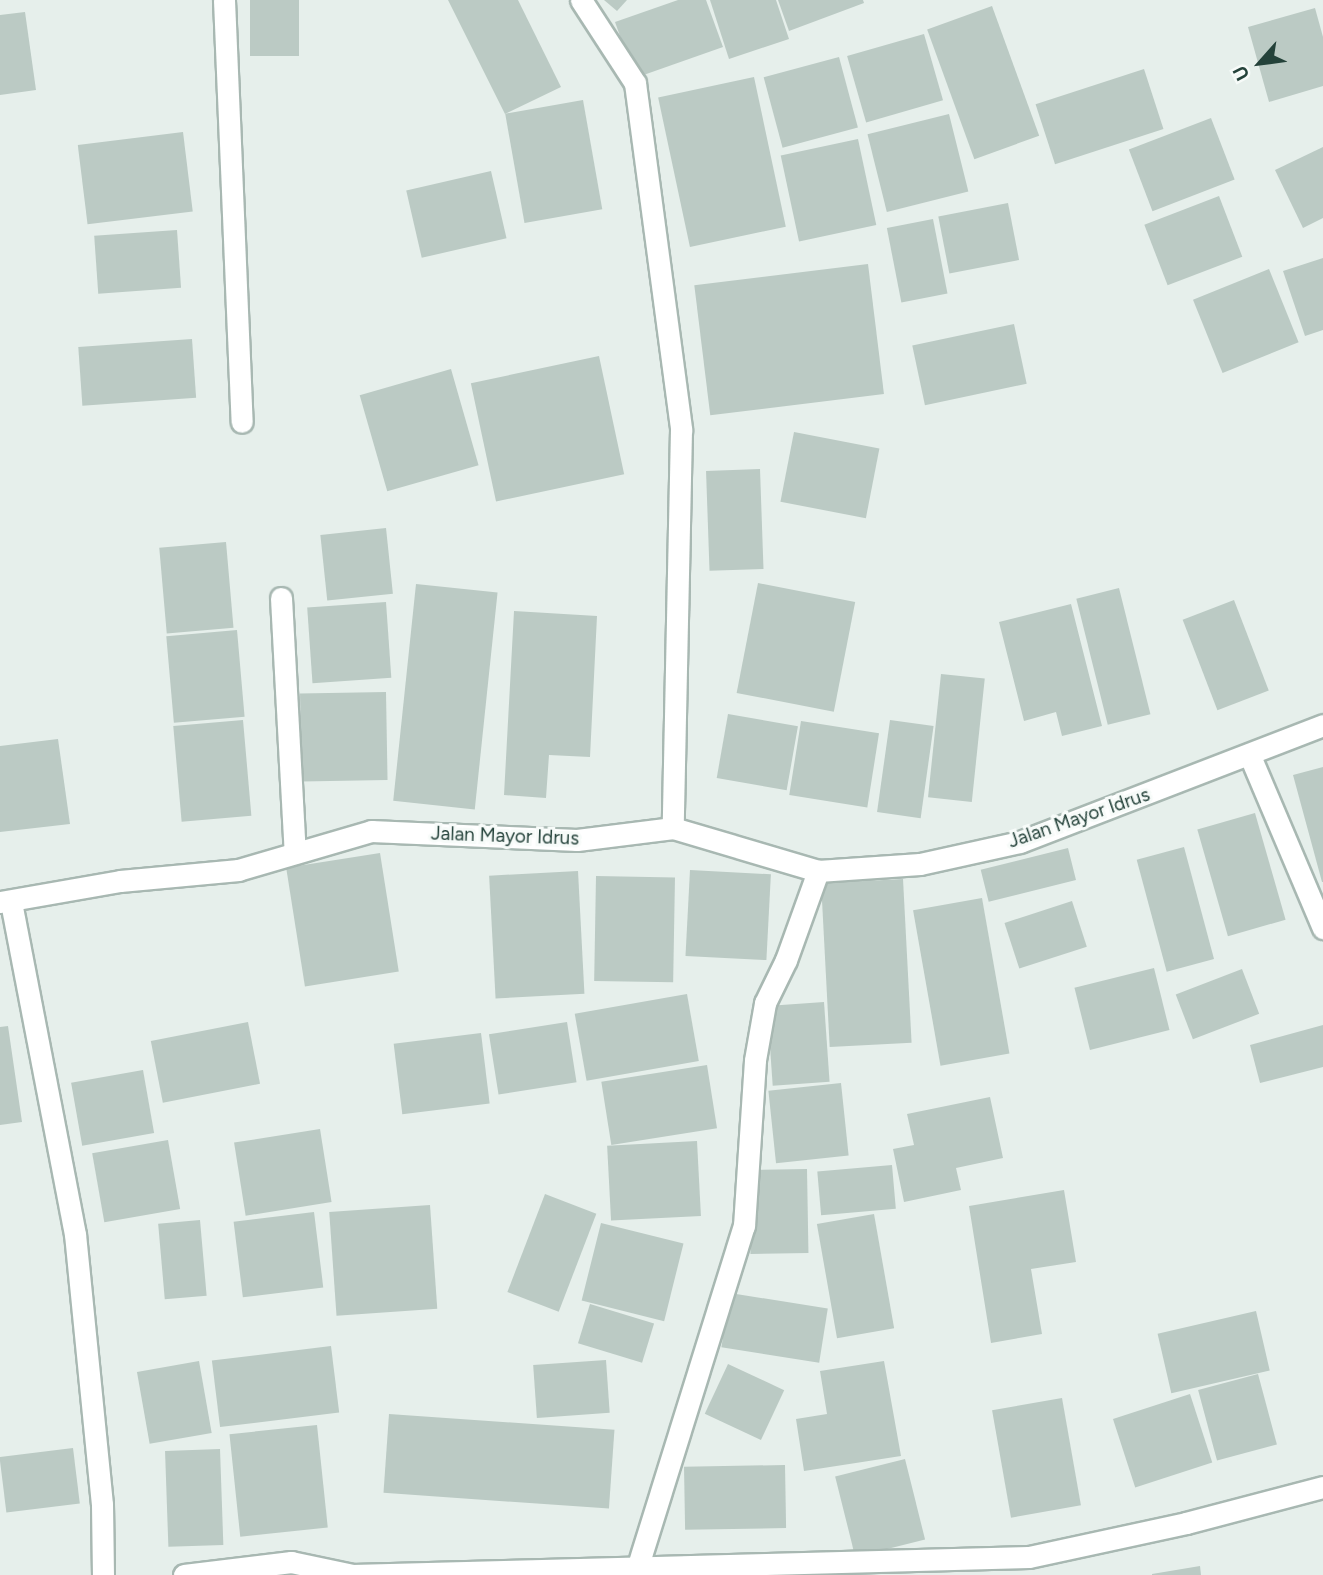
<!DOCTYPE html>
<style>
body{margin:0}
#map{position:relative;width:1323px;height:1575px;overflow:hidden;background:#e6efeb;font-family:Figtree,sans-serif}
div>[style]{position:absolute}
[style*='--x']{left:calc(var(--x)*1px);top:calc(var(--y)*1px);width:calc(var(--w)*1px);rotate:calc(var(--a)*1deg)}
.building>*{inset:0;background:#bbcac4;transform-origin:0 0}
.roads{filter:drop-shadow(2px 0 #a8b8b2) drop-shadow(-2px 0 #a8b8b2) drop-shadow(0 2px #a8b8b2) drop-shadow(0 -2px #a8b8b2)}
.minor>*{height:21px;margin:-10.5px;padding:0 10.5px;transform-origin:10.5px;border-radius:10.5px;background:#fff}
span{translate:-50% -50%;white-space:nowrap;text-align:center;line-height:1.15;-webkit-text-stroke:6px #f7fbf9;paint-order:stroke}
.street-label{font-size:19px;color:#24423a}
.north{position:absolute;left:1225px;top:28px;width:70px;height:70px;-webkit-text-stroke:5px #f7fbf9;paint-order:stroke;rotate:242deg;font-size:19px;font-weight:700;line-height:28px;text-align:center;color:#24423a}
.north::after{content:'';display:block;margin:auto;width:24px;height:32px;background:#24423a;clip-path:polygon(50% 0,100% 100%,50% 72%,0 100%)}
</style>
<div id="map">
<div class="building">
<i style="left:250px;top:0;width:49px;height:56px"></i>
<i style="clip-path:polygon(448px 0,518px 0,561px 87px,505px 114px)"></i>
<i style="clip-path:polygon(604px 0,627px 0,617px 11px)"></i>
<i style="clip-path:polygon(678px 0,706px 0,723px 47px,635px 78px,615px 22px)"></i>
<i style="clip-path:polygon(710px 0,776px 0,789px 39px,729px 59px)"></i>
<i style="clip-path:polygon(778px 0,863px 0,864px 3px,789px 31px)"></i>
<i style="left:992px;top:6px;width:138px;height:69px;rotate:70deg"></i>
<i style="clip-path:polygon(1315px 8px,1323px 37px,1323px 86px,1269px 102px,1248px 27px)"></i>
<i style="clip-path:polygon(25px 12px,36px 90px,0 95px,0 15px)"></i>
<i style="left:924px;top:34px;width:69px;height:80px;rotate:74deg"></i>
<i style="left:839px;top:57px;width:73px;height:78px;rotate:75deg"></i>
<i style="left:1144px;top:69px;width:63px;height:114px;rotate:72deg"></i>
<i style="left:754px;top:77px;width:153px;height:98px;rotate:78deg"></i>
<i style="left:583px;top:100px;width:111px;height:79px;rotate:80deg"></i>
<i style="left:949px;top:114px;width:80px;height:84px;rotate:76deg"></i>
<i style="left:1211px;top:118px;width:66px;height:88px;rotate:69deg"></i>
<i style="left:183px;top:132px;width:80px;height:106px;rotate:83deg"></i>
<i style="left:858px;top:139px;width:88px;height:79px;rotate:78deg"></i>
<i style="clip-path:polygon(1323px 147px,1323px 218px,1303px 228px,1275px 170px)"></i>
<i style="left:491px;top:171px;width:69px;height:87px;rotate:77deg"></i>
<i style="left:1219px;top:196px;width:65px;height:80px;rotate:69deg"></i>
<i style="left:1008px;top:203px;width:58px;height:71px;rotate:79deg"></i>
<i style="left:933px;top:219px;width:76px;height:47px;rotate:79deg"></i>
<i style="left:177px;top:230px;width:58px;height:83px;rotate:86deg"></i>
<i style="clip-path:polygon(1323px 258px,1323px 330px,1305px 336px,1283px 271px)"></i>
<i style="left:868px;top:264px;width:131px;height:175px;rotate:83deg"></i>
<i style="left:1269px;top:269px;width:79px;height:82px;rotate:68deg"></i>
<i style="left:1014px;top:324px;width:61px;height:104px;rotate:78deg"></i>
<i style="left:192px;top:339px;width:59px;height:114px;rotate:86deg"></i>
<i style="left:599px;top:356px;width:121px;height:131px;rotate:78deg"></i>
<i style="left:451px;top:369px;width:100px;height:95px;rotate:74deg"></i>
<i style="left:794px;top:432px;width:87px;height:71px;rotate:11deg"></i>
<i style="left:760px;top:469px;width:100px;height:54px;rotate:88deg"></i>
<i style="left:386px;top:528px;width:66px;height:66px;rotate:84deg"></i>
<i style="left:226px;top:542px;width:86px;height:67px;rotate:85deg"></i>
<i style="left:758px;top:583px;width:99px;height:112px;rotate:11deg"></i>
<i style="left:416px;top:584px;width:82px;height:218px;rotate:6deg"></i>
<i style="left:1119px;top:588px;width:130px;height:44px;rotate:76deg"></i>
<i style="left:1234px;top:600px;width:97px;height:55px;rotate:69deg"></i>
<i style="left:386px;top:602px;width:76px;height:79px;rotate:86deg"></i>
<i style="clip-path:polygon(1071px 604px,1102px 726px,1062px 736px,1056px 712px,1024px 721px,999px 622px)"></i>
<i style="clip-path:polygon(514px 611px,597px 616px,590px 757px,549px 755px,546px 798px,504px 795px)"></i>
<i style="left:237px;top:630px;width:87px;height:71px;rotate:85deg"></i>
<i style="left:941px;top:674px;width:44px;height:124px;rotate:6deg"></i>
<i style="left:386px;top:692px;width:88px;height:86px;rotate:89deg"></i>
<i style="left:728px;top:714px;width:71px;height:65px;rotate:10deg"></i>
<i style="left:243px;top:720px;width:96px;height:70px;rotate:85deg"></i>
<i style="left:890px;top:720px;width:44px;height:93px;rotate:8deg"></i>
<i style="left:801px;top:721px;width:79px;height:75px;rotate:9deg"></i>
<i style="clip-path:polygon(58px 739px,70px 824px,0 832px,0 746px)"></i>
<i style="clip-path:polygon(1323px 767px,1323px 882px,1322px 882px,1293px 775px)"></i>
<i style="left:1255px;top:813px;width:111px;height:60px;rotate:74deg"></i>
<i style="left:1184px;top:847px;width:116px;height:49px;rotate:75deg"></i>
<i style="left:1068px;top:848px;width:33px;height:90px;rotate:76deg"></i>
<i style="left:380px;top:853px;width:120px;height:95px;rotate:81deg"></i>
<i style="left:690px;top:870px;width:81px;height:86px;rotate:3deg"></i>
<i style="left:578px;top:871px;width:123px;height:89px;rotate:87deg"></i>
<i style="left:596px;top:876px;width:79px;height:105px;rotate:1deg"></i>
<i style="left:903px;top:879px;width:164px;height:82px;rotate:87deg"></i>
<i style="left:982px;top:898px;width:158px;height:70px;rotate:80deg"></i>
<i style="left:1072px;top:901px;width:48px;height:71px;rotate:72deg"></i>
<i style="left:1154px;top:968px;width:64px;height:82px;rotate:76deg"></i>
<i style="left:1242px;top:969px;width:48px;height:71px;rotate:69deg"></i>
<i style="left:687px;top:994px;width:68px;height:114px;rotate:80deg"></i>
<i style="left:824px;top:1002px;width:80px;height:57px;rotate:86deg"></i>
<i style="left:248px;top:1022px;width:63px;height:99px;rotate:79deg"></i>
<i style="left:567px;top:1022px;width:61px;height:79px;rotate:81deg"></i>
<i style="clip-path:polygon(1323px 1025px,1323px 1067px,1260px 1083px,1250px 1045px)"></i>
<i style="clip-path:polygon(8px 1026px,22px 1122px,0 1125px,0 1027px)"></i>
<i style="left:481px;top:1033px;width:71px;height:88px;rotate:83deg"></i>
<i style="left:707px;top:1065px;width:64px;height:107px;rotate:81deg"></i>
<i style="left:143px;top:1070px;width:64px;height:73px;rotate:80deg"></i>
<i style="left:841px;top:1083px;width:73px;height:73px;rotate:84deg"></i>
<i style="clip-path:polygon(990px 1097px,1003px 1158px,956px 1168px,961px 1190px,904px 1202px,893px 1149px,914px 1145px,907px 1114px)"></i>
<i style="left:320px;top:1129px;width:74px;height:87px;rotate:81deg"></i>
<i style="left:168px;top:1140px;width:70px;height:77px;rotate:80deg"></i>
<i style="left:697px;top:1141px;width:75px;height:90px;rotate:87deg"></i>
<i style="left:892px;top:1165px;width:44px;height:75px;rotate:85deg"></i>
<i style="left:807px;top:1169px;width:84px;height:58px;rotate:89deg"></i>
<i style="clip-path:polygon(1064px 1190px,1076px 1262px,1031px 1269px,1042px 1334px,991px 1343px,969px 1206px)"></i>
<i style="left:545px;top:1194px;width:55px;height:105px;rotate:21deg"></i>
<i style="left:430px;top:1205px;width:104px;height:101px;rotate:86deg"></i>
<i style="left:314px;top:1212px;width:76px;height:81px;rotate:83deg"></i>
<i style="left:874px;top:1214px;width:116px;height:58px;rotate:80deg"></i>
<i style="left:200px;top:1220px;width:76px;height:42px;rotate:85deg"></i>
<i style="left:601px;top:1223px;width:85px;height:80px;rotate:14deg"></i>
<i style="left:730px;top:1293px;width:99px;height:55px;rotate:9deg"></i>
<i style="left:590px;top:1304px;width:67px;height:41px;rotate:17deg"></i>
<i style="left:1256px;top:1311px;width:61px;height:101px;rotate:77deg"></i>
<i style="left:331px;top:1346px;width:67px;height:120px;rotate:83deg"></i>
<i style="left:606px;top:1360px;width:53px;height:73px;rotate:86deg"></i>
<i style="left:199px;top:1361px;width:73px;height:63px;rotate:80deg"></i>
<i style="clip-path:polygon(884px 1361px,901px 1456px,804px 1471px,796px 1419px,827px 1414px,820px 1371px)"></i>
<i style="left:728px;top:1364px;width:62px;height:55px;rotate:25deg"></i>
<i style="left:1258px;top:1374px;width:73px;height:62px;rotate:75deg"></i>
<i style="left:1190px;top:1394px;width:72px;height:81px;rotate:72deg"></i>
<i style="left:1062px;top:1398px;width:109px;height:71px;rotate:80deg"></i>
<i style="left:389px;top:1414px;width:226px;height:79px;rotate:4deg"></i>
<i style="left:317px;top:1425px;width:103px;height:88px;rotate:84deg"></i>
<i style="left:73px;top:1448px;width:56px;height:74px;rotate:83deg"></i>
<i style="left:220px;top:1449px;width:96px;height:55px;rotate:88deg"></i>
<i style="left:905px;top:1459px;width:83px;height:72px;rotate:76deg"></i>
<i style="left:785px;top:1465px;width:63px;height:101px;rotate:89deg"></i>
<i style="clip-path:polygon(1200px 1566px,1201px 1575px,1152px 1575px,1152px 1574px)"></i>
</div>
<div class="roads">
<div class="minor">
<i style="--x:224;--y:0;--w:422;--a:87.6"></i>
<i style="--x:581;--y:0;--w:99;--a:57"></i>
<i style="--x:635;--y:83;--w:350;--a:82.4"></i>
<i style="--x:681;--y:430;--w:398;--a:91.2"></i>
<i style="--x:281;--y:598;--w:255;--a:86.9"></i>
<i style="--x:1250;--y:756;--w:187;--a:67"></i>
<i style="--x:0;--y:902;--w:122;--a:-9.9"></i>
<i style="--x:120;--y:881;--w:119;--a:-5.3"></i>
<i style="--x:238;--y:870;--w:139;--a:-16.3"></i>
<i style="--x:371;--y:831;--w:206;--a:2.5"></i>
<i style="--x:577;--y:840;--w:97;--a:-7.1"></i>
<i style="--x:673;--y:828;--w:151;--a:16.5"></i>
<i style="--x:818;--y:871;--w:102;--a:-3.9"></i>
<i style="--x:920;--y:864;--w:102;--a:-12.4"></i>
<i style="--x:1020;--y:842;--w:325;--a:-21.1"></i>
<i style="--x:11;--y:902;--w:338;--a:79.1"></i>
<i style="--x:75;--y:1234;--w:271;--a:84.3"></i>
<i style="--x:102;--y:1504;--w:71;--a:89.2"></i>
<i style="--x:184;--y:1575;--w:108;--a:-6.9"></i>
<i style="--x:291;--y:1562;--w:62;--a:12"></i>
<i style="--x:352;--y:1575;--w:677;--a:-1.52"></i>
<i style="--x:1029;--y:1557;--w:161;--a:-12.2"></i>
<i style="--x:1186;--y:1523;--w:142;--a:-14.7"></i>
<i style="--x:635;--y:1575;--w:366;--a:-72.7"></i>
<i style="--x:744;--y:1226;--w:166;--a:-86.2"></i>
<i style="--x:755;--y:1060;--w:58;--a:-80"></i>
<i style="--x:765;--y:1003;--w:48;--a:-64"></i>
<i style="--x:786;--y:960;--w:95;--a:-70.2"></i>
</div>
</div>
<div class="street-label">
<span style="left:1079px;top:818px;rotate:-19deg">Jalan Mayor Idrus</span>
<span style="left:505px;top:836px;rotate:2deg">Jalan Mayor Idrus</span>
</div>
<div class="north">U</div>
</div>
